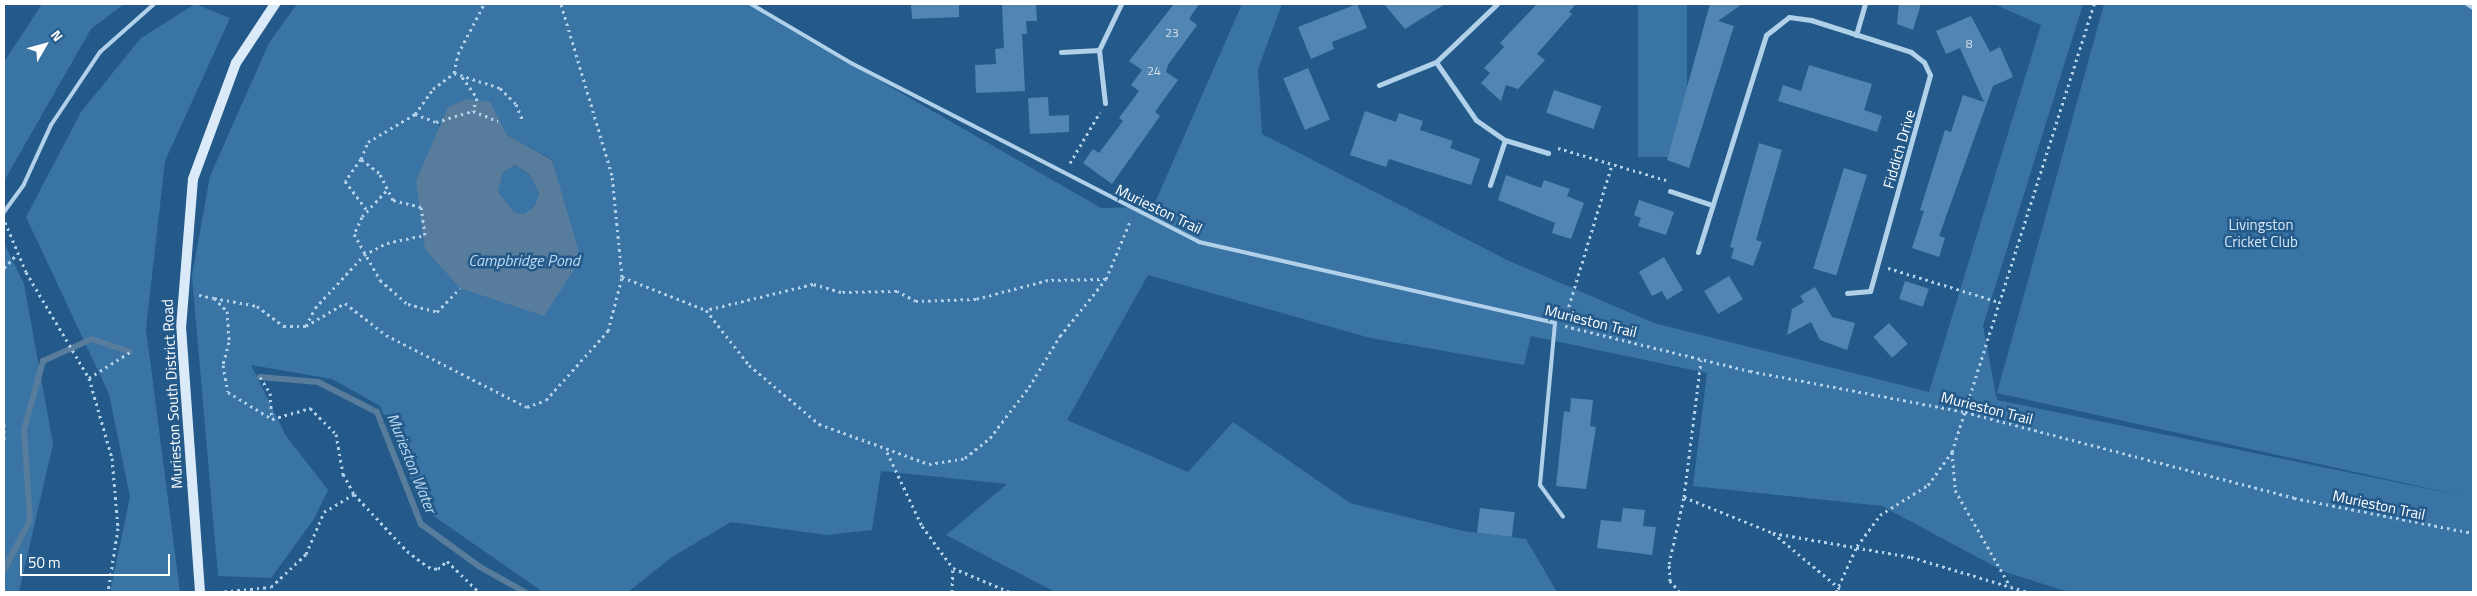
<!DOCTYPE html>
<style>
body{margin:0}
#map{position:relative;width:2477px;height:596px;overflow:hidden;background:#245a89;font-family:"Titillium Web",sans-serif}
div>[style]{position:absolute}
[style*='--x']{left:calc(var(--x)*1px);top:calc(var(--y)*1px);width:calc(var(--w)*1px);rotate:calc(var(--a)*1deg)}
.green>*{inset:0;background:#3974a5;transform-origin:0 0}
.water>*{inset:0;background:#577c9c}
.stream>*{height:6px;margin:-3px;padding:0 3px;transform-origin:3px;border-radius:3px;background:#577c9c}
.building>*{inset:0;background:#5186b2;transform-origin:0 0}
.path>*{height:3px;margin-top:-1.5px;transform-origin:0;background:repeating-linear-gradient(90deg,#b1d0e9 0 2.5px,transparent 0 6.5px)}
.lane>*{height:4px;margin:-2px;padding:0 2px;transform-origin:2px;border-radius:2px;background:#b1d0e9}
.street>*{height:5px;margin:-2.5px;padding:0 2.5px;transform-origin:2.5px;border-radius:2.5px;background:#b1d0e9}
.secondary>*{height:10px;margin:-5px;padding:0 5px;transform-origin:5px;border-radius:5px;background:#dbeaf8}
span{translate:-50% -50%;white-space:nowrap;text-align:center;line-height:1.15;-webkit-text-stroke:5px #245a89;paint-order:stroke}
.number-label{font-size:12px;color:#d4e1ec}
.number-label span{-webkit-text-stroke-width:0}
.street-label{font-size:15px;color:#fff}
.park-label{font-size:15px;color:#d5e8f7}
.water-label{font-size:16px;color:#bcd9f1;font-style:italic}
.frame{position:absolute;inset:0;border:5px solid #fff;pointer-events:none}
.north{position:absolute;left:20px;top:20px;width:50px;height:50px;-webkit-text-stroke:4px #245a89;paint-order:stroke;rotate:52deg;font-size:14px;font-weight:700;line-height:20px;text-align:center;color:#fff}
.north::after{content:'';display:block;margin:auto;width:18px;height:22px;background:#fff;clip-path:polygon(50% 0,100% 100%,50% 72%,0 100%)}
.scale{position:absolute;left:20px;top:554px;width:150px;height:22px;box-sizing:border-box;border:2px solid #fff;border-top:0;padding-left:6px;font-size:15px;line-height:18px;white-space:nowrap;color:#fff;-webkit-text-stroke:4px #245a89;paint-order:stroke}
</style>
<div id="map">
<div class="green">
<i style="clip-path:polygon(42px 4px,124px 4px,91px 29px,4px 181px,4px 62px)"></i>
<i style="clip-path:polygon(195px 4px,230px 18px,165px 161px,146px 329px,180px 592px,110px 592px,130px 497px,109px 394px,26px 217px,81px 112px,141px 38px)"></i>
<i style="clip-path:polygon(evenodd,297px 4px,747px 4px,1101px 208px,1153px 207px,1242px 4px,1282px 4px,1258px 69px,1262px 134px,1507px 260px,1654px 323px,1929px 392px,2041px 25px,1994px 4px,2083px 4px,1983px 326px,1997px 400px,2468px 497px,1997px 393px,2104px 4px,2473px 4px,2473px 592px,2069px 592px,2005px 572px,1882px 506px,1693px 486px,1707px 373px,1531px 336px,1524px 365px,1370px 338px,1148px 275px,1067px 420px,1188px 472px,1233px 422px,1350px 503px,1463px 531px,1526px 539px,1557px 592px,1055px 592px,946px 535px,1007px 484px,881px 471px,872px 530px,827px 535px,731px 522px,672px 557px,628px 592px,543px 592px,422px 508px,380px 406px,332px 379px,251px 365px,286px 436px,328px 490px,314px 519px,271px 578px,218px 576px,192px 276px,210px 176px,269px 43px,297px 4px,499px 121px,507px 135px,553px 160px,544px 316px,438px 124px,499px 121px)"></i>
<i style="left:1638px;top:4px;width:49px;height:153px"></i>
<i style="clip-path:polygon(515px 165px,529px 174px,539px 193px,535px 206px,524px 214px,514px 212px,497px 192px,503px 171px)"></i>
<i style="clip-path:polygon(4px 243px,24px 284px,53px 444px,19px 592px,4px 592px)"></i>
</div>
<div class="water">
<i style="clip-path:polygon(evenodd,467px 99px,490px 102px,507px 135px,552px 160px,581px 259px,544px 316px,460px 288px,425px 249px,416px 181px,448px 107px,467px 99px,515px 165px,529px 174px,539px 193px,535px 206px,524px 214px,514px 212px,498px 192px,503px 172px,515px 165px)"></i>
</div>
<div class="stream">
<i style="--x:260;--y:377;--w:58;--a:4.9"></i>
<i style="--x:318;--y:382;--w:66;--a:27"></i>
<i style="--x:377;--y:412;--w:120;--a:68.6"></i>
<i style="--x:421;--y:524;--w:73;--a:36.1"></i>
<i style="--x:480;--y:567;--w:51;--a:29.1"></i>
<i style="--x:4;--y:570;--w:56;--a:-62.5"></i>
<i style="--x:30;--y:520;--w:90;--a:-93.8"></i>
<i style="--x:24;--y:430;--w:72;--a:-74.6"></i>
<i style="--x:43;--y:361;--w:54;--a:-24.2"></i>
<i style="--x:92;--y:339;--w:40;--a:18.9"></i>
</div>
<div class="building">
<i style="clip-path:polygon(911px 4px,959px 4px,959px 17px,912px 19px)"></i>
<i style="clip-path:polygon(1002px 4px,1036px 4px,1037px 21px,1026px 21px,1027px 34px,1022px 34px,1025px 91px,976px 93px,975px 65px,996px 64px,995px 49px,1004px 48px)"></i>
<i style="clip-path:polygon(1174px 4px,1199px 4px,1189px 19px,1197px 25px,1168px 65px,1166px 72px,1178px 80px,1155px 112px,1160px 116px,1112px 184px,1083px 163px,1093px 149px,1099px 153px,1123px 121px,1119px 118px,1139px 91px,1131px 85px,1142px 70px,1129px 61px)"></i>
<i style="clip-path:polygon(1357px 4px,1367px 28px,1332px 42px,1334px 49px,1311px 59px,1298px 27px)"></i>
<i style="clip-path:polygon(1384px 4px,1445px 4px,1405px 29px)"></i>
<i style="clip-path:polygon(1537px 4px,1576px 4px,1569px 12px,1572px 14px,1537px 54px,1545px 60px,1518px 89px,1506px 85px,1501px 101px,1481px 83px,1490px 73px,1484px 68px,1504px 47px,1500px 43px)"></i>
<i style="clip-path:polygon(1710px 4px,1742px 4px,1718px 21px,1734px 26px,1689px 168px,1667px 160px)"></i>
<i style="clip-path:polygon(1899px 4px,1921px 4px,1913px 30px,1897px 24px)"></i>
<i style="clip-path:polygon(1971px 16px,1990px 52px,2000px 47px,2013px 77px,1993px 86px,1939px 236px,1945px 238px,1939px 257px,1912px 248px,1924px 211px,1920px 210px,1945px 130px,1951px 132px,1963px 95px,1984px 102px,1960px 48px,1946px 54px,1936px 31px)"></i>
<i style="clip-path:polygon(1809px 65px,1872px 84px,1864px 110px,1882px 116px,1877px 132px,1778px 101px,1783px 85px,1801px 91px)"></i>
<i style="left:1308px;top:68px;width:56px;height:27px;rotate:67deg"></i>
<i style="left:1554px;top:90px;width:50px;height:24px;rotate:19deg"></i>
<i style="clip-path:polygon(1048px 97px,1049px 116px,1069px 115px,1069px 132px,1030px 134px,1028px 98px)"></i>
<i style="clip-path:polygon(1365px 111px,1396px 122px,1399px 113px,1423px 121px,1420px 130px,1453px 141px,1450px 148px,1480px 159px,1471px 185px,1389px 159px,1386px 167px,1350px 155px)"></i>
<i style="clip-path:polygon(1759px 143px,1782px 150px,1756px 240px,1762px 242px,1753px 266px,1731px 258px,1734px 248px,1730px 247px)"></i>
<i style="left:1844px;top:168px;width:24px;height:105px;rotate:17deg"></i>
<i style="clip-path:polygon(1506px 175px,1541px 188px,1544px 180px,1570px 189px,1567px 196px,1584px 203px,1571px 239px,1552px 233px,1555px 223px,1498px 200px)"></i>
<i style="clip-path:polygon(1639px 200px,1674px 212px,1666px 235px,1638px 226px,1641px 218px,1634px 215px)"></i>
<i style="clip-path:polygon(1664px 257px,1683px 290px,1667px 300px,1662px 291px,1652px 296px,1639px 272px)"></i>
<i style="left:1729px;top:276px;width:27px;height:29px;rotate:59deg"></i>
<i style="left:1905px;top:281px;width:25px;height:19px;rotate:18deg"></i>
<i style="clip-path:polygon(1815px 287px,1832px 317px,1855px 323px,1847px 350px,1820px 340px,1811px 322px,1787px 335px,1792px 309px,1804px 302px,1800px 296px)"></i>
<i style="left:1889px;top:323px;width:28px;height:21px;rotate:48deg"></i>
<i style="clip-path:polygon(1571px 398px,1593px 400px,1590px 426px,1596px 427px,1586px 489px,1556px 486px,1564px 411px,1570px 412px)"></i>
<i style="left:1480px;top:508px;width:35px;height:25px;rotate:7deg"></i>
<i style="clip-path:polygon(1623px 508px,1645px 510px,1643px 526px,1656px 527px,1652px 555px,1597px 548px,1601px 520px,1621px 522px)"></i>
</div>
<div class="path">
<i style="--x:454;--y:73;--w:48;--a:18.1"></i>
<i style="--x:500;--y:88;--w:23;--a:45"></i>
<i style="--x:516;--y:104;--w:16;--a:68"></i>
<i style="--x:462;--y:77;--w:26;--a:54"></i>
<i style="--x:477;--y:98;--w:14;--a:107"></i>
<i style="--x:473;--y:111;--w:27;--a:22"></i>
<i style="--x:415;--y:114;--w:22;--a:21"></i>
<i style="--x:436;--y:122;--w:39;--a:-17"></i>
<i style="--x:1558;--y:148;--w:113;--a:16.5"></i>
<i style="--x:361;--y:159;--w:27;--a:126"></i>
<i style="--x:345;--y:181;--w:39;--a:53"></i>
<i style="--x:1070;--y:163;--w:59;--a:-59.5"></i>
<i style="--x:386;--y:191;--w:35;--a:133"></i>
<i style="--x:362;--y:217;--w:19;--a:115"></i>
<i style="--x:354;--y:234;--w:53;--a:60.5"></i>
<i style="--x:380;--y:280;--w:37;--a:41"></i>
<i style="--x:408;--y:304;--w:30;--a:15"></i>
<i style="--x:437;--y:312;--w:33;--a:-46"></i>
<i style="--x:5;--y:222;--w:54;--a:67.2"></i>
<i style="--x:26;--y:272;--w:123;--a:59.3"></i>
<i style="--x:89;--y:378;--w:83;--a:74"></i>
<i style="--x:112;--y:458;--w:70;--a:85.1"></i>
<i style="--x:118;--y:528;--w:65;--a:98.9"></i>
<i style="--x:4;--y:268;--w:19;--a:-47"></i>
<i style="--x:1888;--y:268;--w:116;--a:17"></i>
<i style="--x:622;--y:277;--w:90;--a:21.4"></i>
<i style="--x:1106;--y:279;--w:58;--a:179"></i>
<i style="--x:1048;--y:280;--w:74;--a:165.2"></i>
<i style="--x:976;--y:299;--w:60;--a:178.1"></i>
<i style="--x:916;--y:301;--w:21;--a:-152"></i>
<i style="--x:897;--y:291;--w:56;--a:179"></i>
<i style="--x:841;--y:292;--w:29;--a:-164"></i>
<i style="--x:813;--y:284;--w:110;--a:166.3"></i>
<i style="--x:706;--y:310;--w:70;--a:52"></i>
<i style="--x:749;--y:365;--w:92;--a:40.1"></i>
<i style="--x:819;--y:424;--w:117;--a:20"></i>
<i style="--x:929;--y:464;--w:36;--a:-9"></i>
<i style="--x:965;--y:458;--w:32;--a:-39"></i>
<i style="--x:990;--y:438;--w:64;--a:-52.6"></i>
<i style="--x:1029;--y:387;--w:60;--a:-58.7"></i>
<i style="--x:1060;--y:336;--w:73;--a:-51.1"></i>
<i style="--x:1106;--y:279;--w:65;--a:-67.4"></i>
<i style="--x:199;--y:295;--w:15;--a:11"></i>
<i style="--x:214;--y:298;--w:18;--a:45"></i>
<i style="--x:227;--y:311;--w:31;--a:86"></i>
<i style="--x:229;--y:342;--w:24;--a:105"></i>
<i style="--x:223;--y:365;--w:27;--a:80"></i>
<i style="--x:228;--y:392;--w:52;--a:31.5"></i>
<i style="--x:272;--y:419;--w:40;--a:-16"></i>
<i style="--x:310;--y:408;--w:37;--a:45"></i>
<i style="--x:336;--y:434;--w:41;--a:80.1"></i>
<i style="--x:343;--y:474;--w:23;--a:61"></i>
<i style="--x:354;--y:494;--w:78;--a:47.1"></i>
<i style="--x:407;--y:551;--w:26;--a:37"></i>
<i style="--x:428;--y:567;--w:10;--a:11"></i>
<i style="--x:438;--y:569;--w:12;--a:-42"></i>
<i style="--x:447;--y:561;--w:45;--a:44.1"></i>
<i style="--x:214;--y:298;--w:44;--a:10.5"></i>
<i style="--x:257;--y:306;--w:34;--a:37"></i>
<i style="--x:284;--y:326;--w:22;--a:0"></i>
<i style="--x:306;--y:326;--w:20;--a:-63"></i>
<i style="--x:315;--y:308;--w:72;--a:-47.2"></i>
<i style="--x:364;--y:255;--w:26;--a:-28"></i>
<i style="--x:387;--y:243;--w:39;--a:-12"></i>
<i style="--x:425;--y:235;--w:28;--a:-98"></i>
<i style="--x:421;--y:207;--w:29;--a:-166"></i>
<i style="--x:393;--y:200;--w:30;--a:-117"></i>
<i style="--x:379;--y:173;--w:23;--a:-142"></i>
<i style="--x:361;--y:159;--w:18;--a:-68"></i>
<i style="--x:368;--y:142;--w:55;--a:-30.8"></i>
<i style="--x:415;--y:114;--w:31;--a:-54"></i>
<i style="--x:433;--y:89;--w:26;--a:-37"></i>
<i style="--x:454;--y:73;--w:19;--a:-78"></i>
<i style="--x:458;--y:54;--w:56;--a:-62.5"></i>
<i style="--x:1565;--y:319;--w:162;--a:-73.1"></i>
<i style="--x:306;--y:326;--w:45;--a:-30.5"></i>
<i style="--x:345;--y:303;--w:52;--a:38"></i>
<i style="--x:386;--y:335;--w:158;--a:27.1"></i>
<i style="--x:527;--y:407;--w:20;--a:-20"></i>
<i style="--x:546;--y:400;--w:93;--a:-48.1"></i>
<i style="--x:608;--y:331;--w:56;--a:-75.5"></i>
<i style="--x:622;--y:277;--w:102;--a:-95.6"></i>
<i style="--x:612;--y:175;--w:178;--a:-106.6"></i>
<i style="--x:1565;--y:326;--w:190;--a:13.7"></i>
<i style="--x:1750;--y:371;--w:219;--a:10.8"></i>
<i style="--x:1965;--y:412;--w:340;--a:14.6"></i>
<i style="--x:2294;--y:498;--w:182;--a:11.1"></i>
<i style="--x:260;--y:377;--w:19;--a:58"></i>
<i style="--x:270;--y:393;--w:26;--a:86"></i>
<i style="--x:89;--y:378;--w:49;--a:-32.4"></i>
<i style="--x:4;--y:424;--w:18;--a:90"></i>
<i style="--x:887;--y:452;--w:82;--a:64.7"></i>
<i style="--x:922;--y:526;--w:52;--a:53.6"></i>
<i style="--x:953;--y:568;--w:62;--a:22.8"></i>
<i style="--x:1952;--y:452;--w:38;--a:85"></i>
<i style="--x:1955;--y:490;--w:111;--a:60.2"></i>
<i style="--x:1684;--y:497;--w:96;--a:22"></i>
<i style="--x:1773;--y:533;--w:140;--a:9.9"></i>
<i style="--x:1911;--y:557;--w:122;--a:16.7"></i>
<i style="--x:1773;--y:533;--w:92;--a:39.7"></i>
<i style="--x:218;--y:592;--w:53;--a:-5.4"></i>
<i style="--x:271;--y:587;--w:48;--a:-43.3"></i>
<i style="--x:306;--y:554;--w:46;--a:-66.8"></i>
<i style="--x:324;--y:512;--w:35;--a:-31"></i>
<i style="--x:952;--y:592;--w:24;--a:-88"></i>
<i style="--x:1680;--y:592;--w:15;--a:-132"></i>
<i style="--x:1670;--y:581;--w:17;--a:-93"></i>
<i style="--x:1669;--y:564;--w:69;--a:-77.4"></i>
<i style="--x:1684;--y:497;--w:138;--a:-82.9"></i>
<i style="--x:1762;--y:592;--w:22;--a:0"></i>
<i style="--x:1836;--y:592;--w:51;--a:-65.5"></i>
<i style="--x:1857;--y:546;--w:39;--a:-53"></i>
<i style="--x:1880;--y:515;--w:57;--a:-32"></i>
<i style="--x:1928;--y:485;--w:41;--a:-54"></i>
<i style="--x:1952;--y:452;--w:470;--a:-72.4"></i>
</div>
<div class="lane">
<i style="--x:751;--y:4;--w:116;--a:30.5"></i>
<i style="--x:851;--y:63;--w:391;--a:27.2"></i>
<i style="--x:1199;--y:242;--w:365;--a:12.8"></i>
<i style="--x:1555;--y:323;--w:163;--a:95.3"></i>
<i style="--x:1540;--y:485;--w:39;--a:54"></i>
<i style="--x:2467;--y:4;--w:7;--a:34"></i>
<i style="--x:4;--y:212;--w:34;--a:-54"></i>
<i style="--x:24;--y:184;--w:65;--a:-65.4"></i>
<i style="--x:51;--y:125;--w:88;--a:-56.1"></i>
<i style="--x:100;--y:52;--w:72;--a:-41.6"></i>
</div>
<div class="street">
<i style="--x:1856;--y:35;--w:32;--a:-74"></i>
<i style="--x:1061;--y:52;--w:38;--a:-3"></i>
<i style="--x:1436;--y:62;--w:70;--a:55.4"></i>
<i style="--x:1476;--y:120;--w:35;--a:35"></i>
<i style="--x:1505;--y:140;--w:45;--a:16.8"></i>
<i style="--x:1379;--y:85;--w:61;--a:-22"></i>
<i style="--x:1436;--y:62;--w:84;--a:-43.6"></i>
<i style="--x:1105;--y:103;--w:53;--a:-96.5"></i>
<i style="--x:1099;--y:50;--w:51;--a:-64.4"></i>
<i style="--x:1490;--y:185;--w:47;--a:-71.6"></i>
<i style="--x:1670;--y:191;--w:44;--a:18.4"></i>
<i style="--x:1698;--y:252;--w:227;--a:-72.6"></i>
<i style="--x:1766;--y:35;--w:29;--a:-38"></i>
<i style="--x:1789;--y:17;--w:22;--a:8"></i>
<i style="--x:1811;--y:20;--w:105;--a:17.7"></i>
<i style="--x:1911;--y:52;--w:16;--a:38"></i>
<i style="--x:1924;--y:62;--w:14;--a:65"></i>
<i style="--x:1930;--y:75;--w:224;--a:105.5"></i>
<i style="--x:1870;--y:291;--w:23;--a:175"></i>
</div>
<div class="secondary">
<i style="--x:200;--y:592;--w:265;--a:-94.1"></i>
<i style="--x:181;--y:328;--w:149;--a:-85.4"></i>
<i style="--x:193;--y:179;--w:124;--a:-69.7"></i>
<i style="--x:236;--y:63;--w:71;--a:-56.5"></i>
</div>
<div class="number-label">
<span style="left:1172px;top:33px">23</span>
<span style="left:1969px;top:44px">8</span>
<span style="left:1154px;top:71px">24</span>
</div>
<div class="street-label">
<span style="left:1899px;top:149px;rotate:-74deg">Fiddich Drive</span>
<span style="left:1159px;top:209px;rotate:26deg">Murieston Trail</span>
<span style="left:1591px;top:321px;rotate:14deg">Murieston Trail</span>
<span style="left:172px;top:394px;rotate:-93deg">Murieston South District Road</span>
<span style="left:1987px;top:408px;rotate:14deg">Murieston Trail</span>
<span style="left:2379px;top:505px;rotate:12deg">Murieston Trail</span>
</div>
<div class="park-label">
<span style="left:2261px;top:233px">Livingston<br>Cricket Club</span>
</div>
<div class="water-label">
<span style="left:524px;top:260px">Campbridge Pond</span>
<span style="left:412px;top:463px;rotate:68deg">Murieston Water</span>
</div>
<div class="frame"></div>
<div class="north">N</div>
<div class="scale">50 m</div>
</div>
